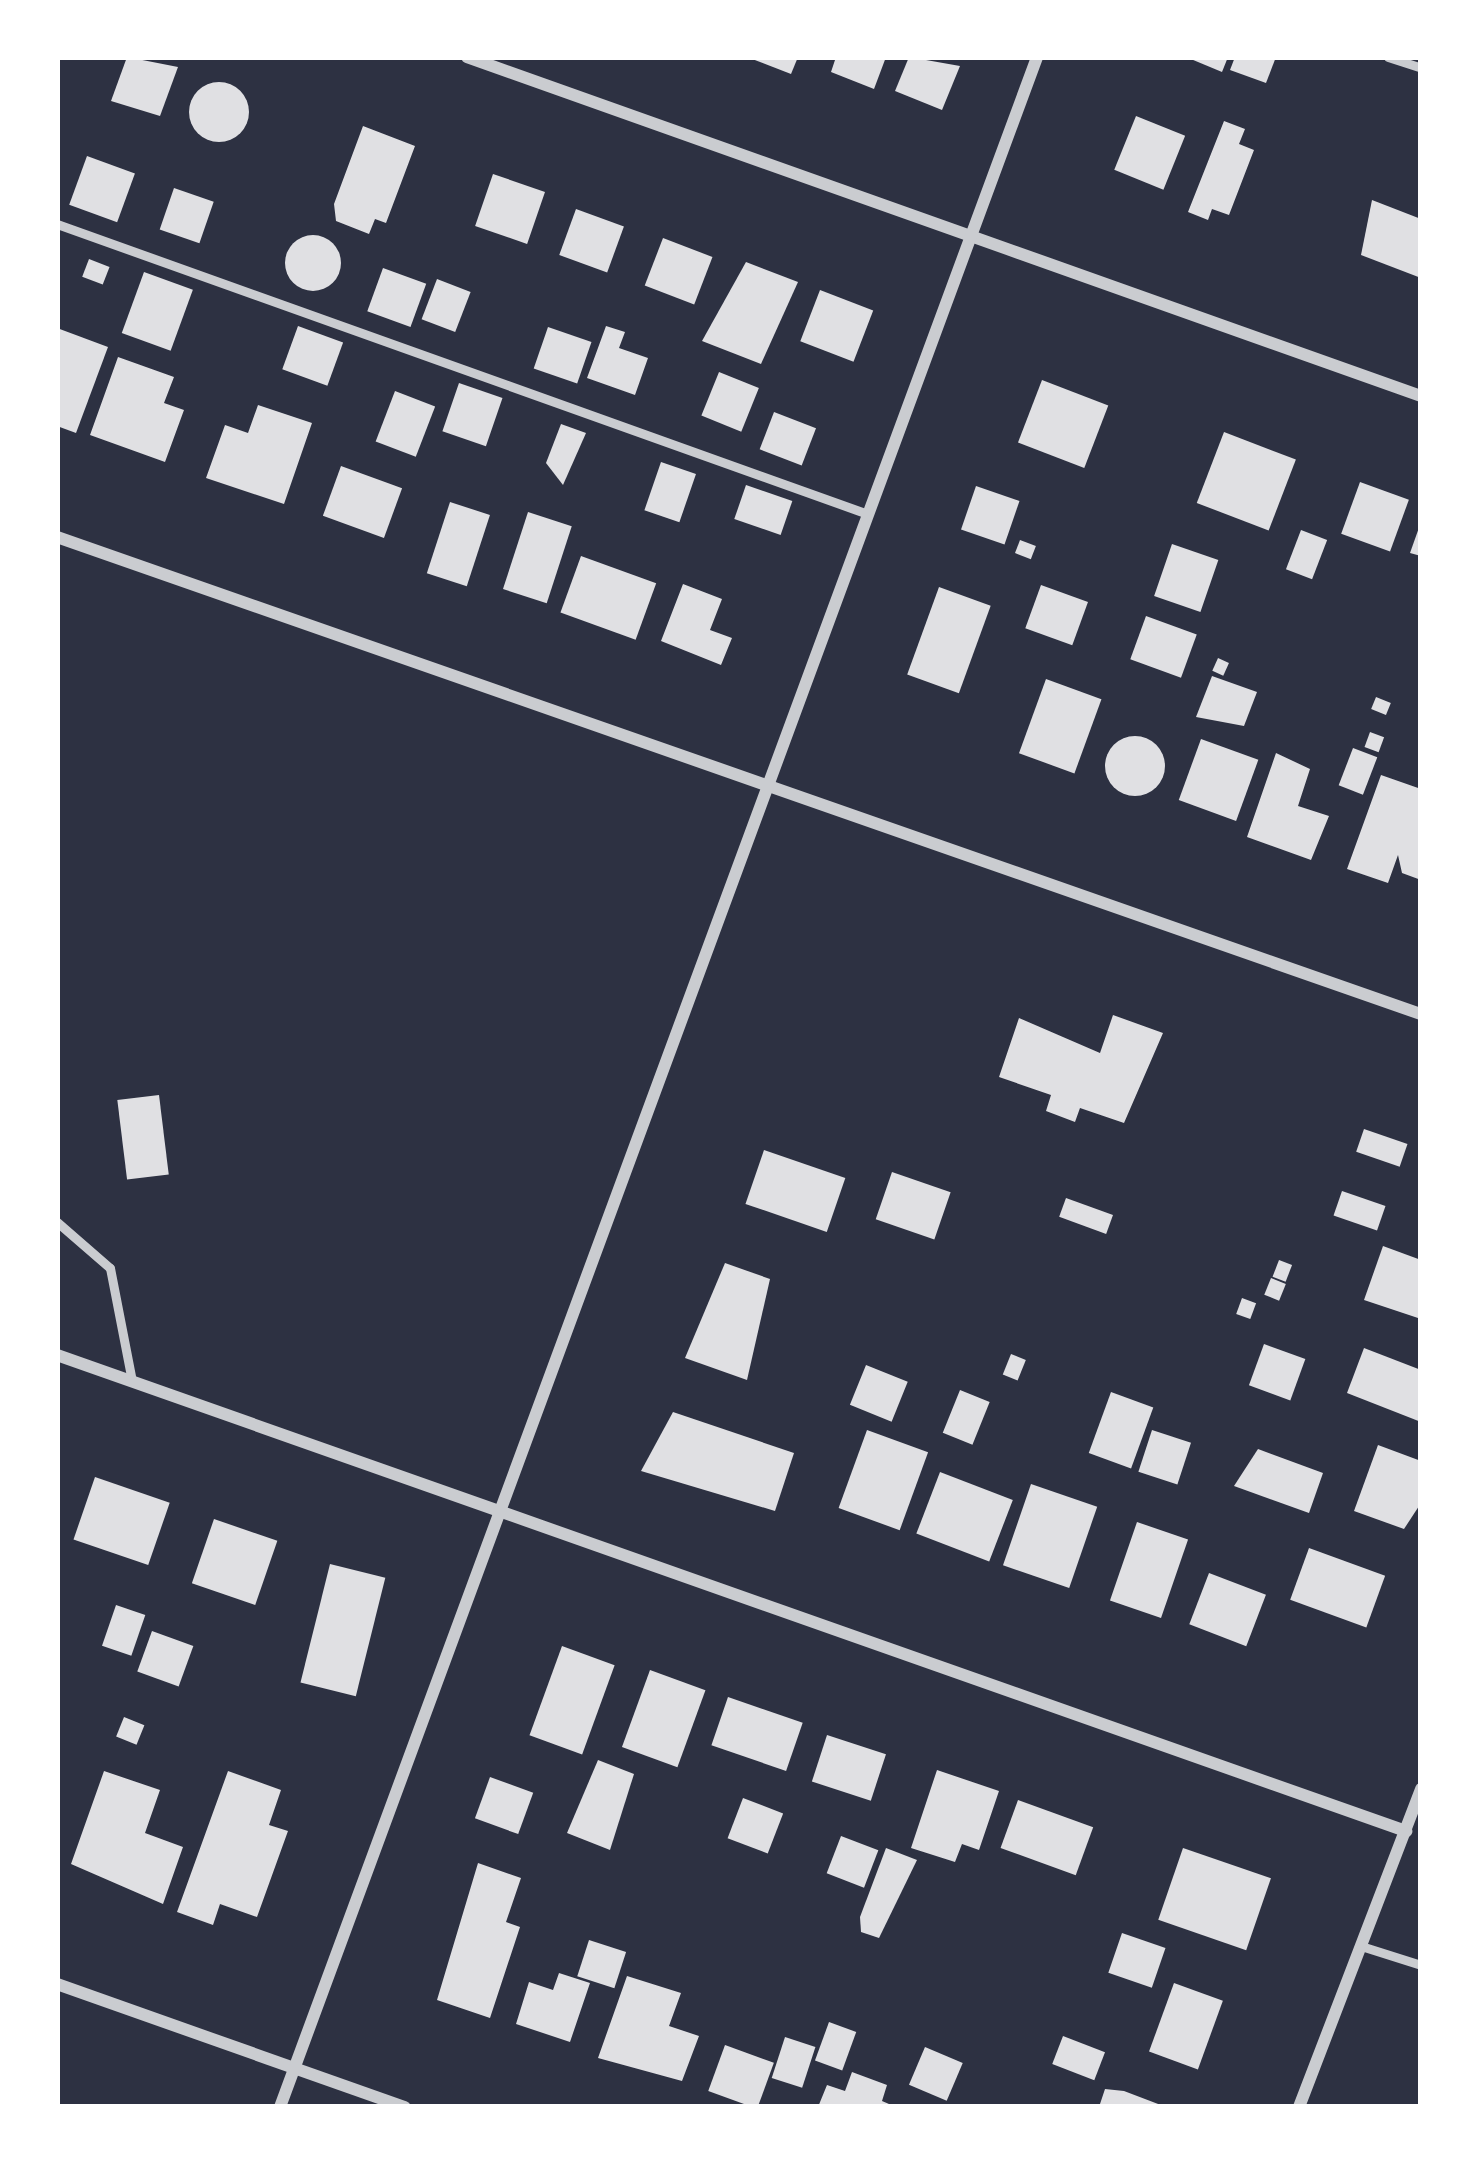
<!DOCTYPE html>
<style>
body{margin:0}
#map{position:relative;width:1478px;height:2164px;overflow:hidden;background:#2d3142;font-family:Montserrat,sans-serif}
div>[style]{position:absolute}
[style*='--x']{left:calc(var(--x)*1px);top:calc(var(--y)*1px);width:calc(var(--w)*1px);rotate:calc(var(--a)*1deg)}
.building>*{inset:0;background:#e0e0e3;transform-origin:0 0}
.round{border-radius:50%}
.service>*{height:9px;margin:-4.5px;padding:0 4.5px;transform-origin:4.5px;border-radius:4.5px;background:#caccd0}
.minor>*{height:12px;margin:-6px;padding:0 6px;transform-origin:6px;border-radius:6px;background:#caccd0}
span{translate:-50% -50%;white-space:nowrap;text-align:center;line-height:1.15;-webkit-text-stroke:9px #fff;paint-order:stroke}
.frame{position:absolute;inset:0;border:60px solid #fff;pointer-events:none}
</style>
<div id="map">
<div class="building">
<i style="clip-path:polygon(127px 57px,178px 67px,160px 116px,111px 101px)"></i>
<i style="clip-path:polygon(747px 57px,798px 57px,791px 74px)"></i>
<i style="clip-path:polygon(836px 57px,886px 57px,874px 89px,831px 72px)"></i>
<i style="clip-path:polygon(909px 57px,960px 66px,942px 110px,895px 91px)"></i>
<i style="clip-path:polygon(1186px 57px,1228px 57px,1222px 72px)"></i>
<i style="clip-path:polygon(1235px 57px,1276px 57px,1266px 83px,1230px 70px)"></i>
<i class="round" style="left:189px;top:82px;width:60px;height:60px"></i>
<i style="left:1136px;top:116px;width:53px;height:58px;rotate:22deg"></i>
<i style="clip-path:polygon(1224px 121px,1245px 129px,1239px 144px,1254px 150px,1229px 215px,1212px 209px,1208px 220px,1188px 212px)"></i>
<i style="clip-path:polygon(363px 126px,415px 146px,386px 223px,375px 219px,369px 234px,336px 221px,334px 204px)"></i>
<i style="left:87px;top:156px;width:51px;height:52px;rotate:20deg"></i>
<i style="left:493px;top:174px;width:55px;height:55px;rotate:19deg"></i>
<i style="left:174px;top:188px;width:42px;height:44px;rotate:19deg"></i>
<i style="clip-path:polygon(1372px 200px,1421px 219px,1421px 278px,1361px 255px)"></i>
<i style="left:576px;top:209px;width:51px;height:49px;rotate:20deg"></i>
<i class="round" style="left:285px;top:235px;width:56px;height:56px"></i>
<i style="left:663px;top:238px;width:53px;height:51px;rotate:21deg"></i>
<i style="left:89px;top:259px;width:22px;height:19px;rotate:21deg"></i>
<i style="clip-path:polygon(746px 262px,798px 282px,761px 364px,702px 341px)"></i>
<i style="left:383px;top:268px;width:46px;height:46px;rotate:20deg"></i>
<i style="left:144px;top:272px;width:52px;height:65px;rotate:20deg"></i>
<i style="left:437px;top:279px;width:36px;height:43px;rotate:21deg"></i>
<i style="left:820px;top:290px;width:57px;height:55px;rotate:21deg"></i>
<i style="left:298px;top:326px;width:48px;height:46px;rotate:20deg"></i>
<i style="clip-path:polygon(606px 326px,625px 332px,619px 348px,648px 358px,635px 395px,587px 378px)"></i>
<i style="left:548px;top:327px;width:46px;height:44px;rotate:19deg"></i>
<i style="clip-path:polygon(57px 328px,108px 347px,76px 433px,57px 426px)"></i>
<i style="clip-path:polygon(118px 357px,174px 377px,164px 403px,184px 410px,165px 462px,90px 435px)"></i>
<i style="left:719px;top:372px;width:43px;height:47px;rotate:22deg"></i>
<i style="left:1042px;top:380px;width:71px;height:67px;rotate:21deg"></i>
<i style="left:459px;top:383px;width:46px;height:51px;rotate:19deg"></i>
<i style="left:395px;top:391px;width:43px;height:54px;rotate:21deg"></i>
<i style="clip-path:polygon(258px 405px,312px 423px,284px 504px,206px 478px,225px 425px,248px 433px)"></i>
<i style="left:774px;top:412px;width:45px;height:40px;rotate:21deg"></i>
<i style="clip-path:polygon(561px 424px,586px 433px,563px 485px,546px 463px)"></i>
<i style="left:1224px;top:432px;width:77px;height:76px;rotate:21deg"></i>
<i style="left:661px;top:462px;width:37px;height:51px;rotate:19deg"></i>
<i style="left:341px;top:466px;width:65px;height:53px;rotate:20deg"></i>
<i style="left:1360px;top:482px;width:52px;height:55px;rotate:20deg"></i>
<i style="left:746px;top:485px;width:49px;height:36px;rotate:19deg"></i>
<i style="left:976px;top:486px;width:46px;height:46px;rotate:19deg"></i>
<i style="left:450px;top:502px;width:42px;height:75px;rotate:18deg"></i>
<i style="left:528px;top:512px;width:46px;height:81px;rotate:18deg"></i>
<i style="clip-path:polygon(1421px 522px,1421px 556px,1410px 553px)"></i>
<i style="left:1301px;top:530px;width:28px;height:42px;rotate:21deg"></i>
<i style="left:1020px;top:540px;width:17px;height:14px;rotate:21deg"></i>
<i style="left:1172px;top:544px;width:49px;height:55px;rotate:19deg"></i>
<i style="left:581px;top:556px;width:80px;height:60px;rotate:20deg"></i>
<i style="clip-path:polygon(683px 584px,722px 599px,710px 630px,732px 638px,721px 665px,661px 641px)"></i>
<i style="left:1041px;top:585px;width:50px;height:46px;rotate:20deg"></i>
<i style="left:939px;top:587px;width:55px;height:93px;rotate:20deg"></i>
<i style="left:1146px;top:616px;width:54px;height:46px;rotate:20deg"></i>
<i style="left:1218px;top:658px;width:12px;height:14px;rotate:24deg"></i>
<i style="clip-path:polygon(1212px 676px,1257px 692px,1244px 726px,1196px 717px)"></i>
<i style="left:1046px;top:679px;width:59px;height:79px;rotate:20deg"></i>
<i style="left:1376px;top:697px;width:16px;height:13px;rotate:22deg"></i>
<i style="left:1370px;top:732px;width:15px;height:16px;rotate:20deg"></i>
<i class="round" style="left:1105px;top:736px;width:60px;height:60px"></i>
<i style="left:1201px;top:739px;width:61px;height:65px;rotate:20deg"></i>
<i style="left:1353px;top:748px;width:26px;height:40px;rotate:21deg"></i>
<i style="clip-path:polygon(1276px 753px,1310px 769px,1298px 806px,1329px 816px,1311px 860px,1247px 837px)"></i>
<i style="clip-path:polygon(1381px 775px,1421px 789px,1421px 880px,1402px 873px,1398px 855px,1388px 883px,1347px 869px)"></i>
<i style="clip-path:polygon(1113px 1015px,1163px 1033px,1124px 1123px,1080px 1108px,1075px 1122px,1046px 1111px,1051px 1095px,999px 1077px,1019px 1018px,1100px 1053px)"></i>
<i style="left:159px;top:1095px;width:80px;height:42px;rotate:83deg"></i>
<i style="left:1364px;top:1129px;width:46px;height:24px;rotate:19deg"></i>
<i style="left:764px;top:1150px;width:86px;height:57px;rotate:19deg"></i>
<i style="left:892px;top:1172px;width:62px;height:50px;rotate:19deg"></i>
<i style="left:1342px;top:1191px;width:46px;height:26px;rotate:19deg"></i>
<i style="left:1066px;top:1198px;width:50px;height:20px;rotate:20deg"></i>
<i style="clip-path:polygon(1383px 1246px,1421px 1260px,1421px 1319px,1364px 1300px)"></i>
<i style="left:1279px;top:1260px;width:14px;height:18px;rotate:21deg"></i>
<i style="clip-path:polygon(725px 1263px,770px 1279px,747px 1380px,685px 1358px)"></i>
<i style="left:1271px;top:1278px;width:16px;height:18px;rotate:22deg"></i>
<i style="left:1242px;top:1298px;width:15px;height:17px;rotate:20deg"></i>
<i style="left:1264px;top:1344px;width:44px;height:44px;rotate:20deg"></i>
<i style="clip-path:polygon(1364px 1348px,1421px 1370px,1421px 1422px,1347px 1393px)"></i>
<i style="left:1011px;top:1354px;width:16px;height:22px;rotate:22deg"></i>
<i style="left:866px;top:1365px;width:45px;height:43px;rotate:22deg"></i>
<i style="left:960px;top:1390px;width:32px;height:46px;rotate:22deg"></i>
<i style="left:1111px;top:1392px;width:45px;height:65px;rotate:20deg"></i>
<i style="clip-path:polygon(673px 1412px,794px 1453px,775px 1511px,641px 1471px)"></i>
<i style="left:867px;top:1430px;width:65px;height:83px;rotate:20deg"></i>
<i style="left:1152px;top:1430px;width:41px;height:44px;rotate:18deg"></i>
<i style="clip-path:polygon(1378px 1445px,1421px 1461px,1421px 1503px,1404px 1529px,1354px 1511px)"></i>
<i style="clip-path:polygon(1258px 1449px,1323px 1473px,1309px 1513px,1234px 1486px)"></i>
<i style="left:940px;top:1472px;width:78px;height:66px;rotate:21deg"></i>
<i style="left:95px;top:1477px;width:79px;height:66px;rotate:19deg"></i>
<i style="left:1031px;top:1484px;width:70px;height:86px;rotate:19deg"></i>
<i style="left:214px;top:1519px;width:67px;height:68px;rotate:19deg"></i>
<i style="left:1137px;top:1522px;width:54px;height:83px;rotate:19deg"></i>
<i style="left:1309px;top:1548px;width:81px;height:55px;rotate:20deg"></i>
<i style="left:330px;top:1564px;width:57px;height:122px;rotate:14deg"></i>
<i style="left:1209px;top:1573px;width:61px;height:55px;rotate:21deg"></i>
<i style="left:116px;top:1605px;width:31px;height:43px;rotate:19deg"></i>
<i style="left:152px;top:1631px;width:44px;height:43px;rotate:20deg"></i>
<i style="left:562px;top:1646px;width:56px;height:95px;rotate:20deg"></i>
<i style="left:650px;top:1670px;width:59px;height:82px;rotate:20deg"></i>
<i style="left:728px;top:1697px;width:79px;height:51px;rotate:19deg"></i>
<i style="left:124px;top:1717px;width:22px;height:21px;rotate:22deg"></i>
<i style="left:827px;top:1735px;width:62px;height:49px;rotate:18deg"></i>
<i style="clip-path:polygon(598px 1760px,634px 1774px,610px 1850px,567px 1833px)"></i>
<i style="clip-path:polygon(937px 1770px,999px 1791px,979px 1850px,962px 1844px,955px 1862px,911px 1848px)"></i>
<i style="clip-path:polygon(104px 1771px,160px 1790px,145px 1833px,183px 1847px,163px 1904px,71px 1864px)"></i>
<i style="clip-path:polygon(228px 1771px,281px 1790px,269px 1825px,288px 1831px,257px 1917px,220px 1904px,213px 1925px,177px 1912px)"></i>
<i style="left:490px;top:1777px;width:46px;height:44px;rotate:20deg"></i>
<i style="left:743px;top:1798px;width:43px;height:43px;rotate:21deg"></i>
<i style="left:1018px;top:1800px;width:80px;height:51px;rotate:20deg"></i>
<i style="left:841px;top:1836px;width:40px;height:40px;rotate:21deg"></i>
<i style="clip-path:polygon(886px 1848px,917px 1860px,879px 1938px,861px 1932px,860px 1917px)"></i>
<i style="left:1183px;top:1848px;width:93px;height:76px;rotate:19deg"></i>
<i style="clip-path:polygon(478px 1863px,521px 1878px,506px 1922px,520px 1927px,490px 2018px,437px 2000px)"></i>
<i style="left:1122px;top:1933px;width:46px;height:42px;rotate:19deg"></i>
<i style="left:589px;top:1940px;width:39px;height:38px;rotate:18deg"></i>
<i style="clip-path:polygon(559px 1973px,590px 1983px,570px 2042px,516px 2024px,529px 1982px,553px 1990px)"></i>
<i style="clip-path:polygon(627px 1976px,681px 1993px,669px 2026px,699px 2036px,682px 2081px,598px 2058px)"></i>
<i style="left:1174px;top:1983px;width:52px;height:73px;rotate:20deg"></i>
<i style="left:829px;top:2022px;width:29px;height:41px;rotate:20deg"></i>
<i style="left:1063px;top:2036px;width:45px;height:30px;rotate:21deg"></i>
<i style="left:785px;top:2037px;width:32px;height:43px;rotate:18deg"></i>
<i style="left:725px;top:2045px;width:52px;height:49px;rotate:20deg"></i>
<i style="left:925px;top:2047px;width:41px;height:41px;rotate:23deg"></i>
<i style="clip-path:polygon(852px 2072px,887px 2085px,882px 2101px,896px 2107px,818px 2107px,827px 2085px,845px 2091px)"></i>
<i style="clip-path:polygon(1105px 2089px,1124px 2091px,1166px 2107px,1099px 2107px)"></i>
</div>
<div class="service">
<i style="--x:1388;--y:57;--w:35;--a:18"></i>
<i style="--x:57;--y:224;--w:861;--a:19.68"></i>
<i style="--x:57;--y:1222;--w:70;--a:41"></i>
<i style="--x:110;--y:1268;--w:115;--a:79"></i>
<i style="--x:1361;--y:1946;--w:63;--a:17.6"></i>
</div>
<div class="minor">
<i style="--x:467;--y:57;--w:1012;--a:19.56"></i>
<i style="--x:57;--y:537;--w:1445;--a:19.28"></i>
<i style="--x:57;--y:1355;--w:1431;--a:19.44"></i>
<i style="--x:57;--y:1984;--w:369;--a:19.5"></i>
<i style="--x:280;--y:2107;--w:2185;--a:-69.73"></i>
<i style="--x:1299;--y:2107;--w:341;--a:-69"></i>
</div>
<div class="frame"></div>
</div>
